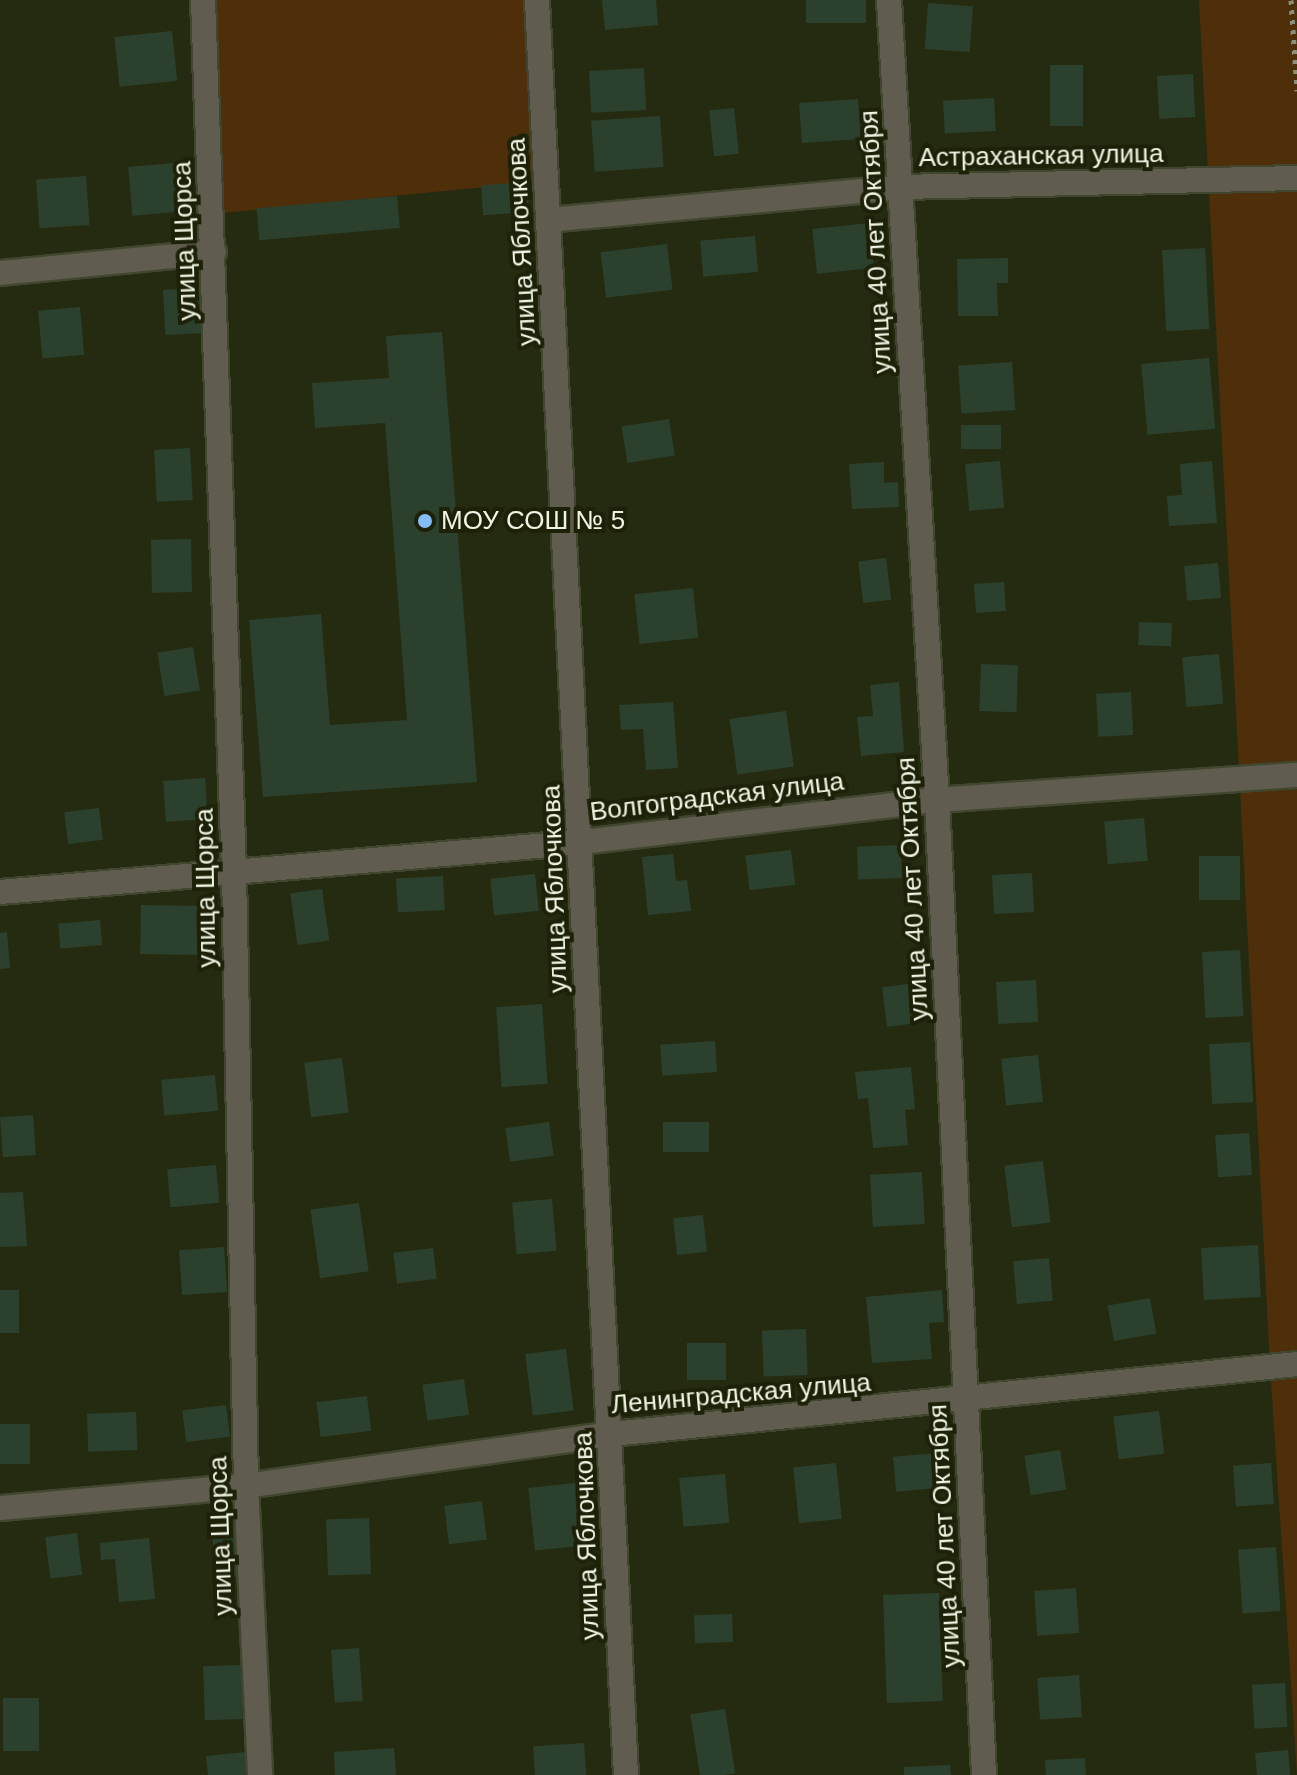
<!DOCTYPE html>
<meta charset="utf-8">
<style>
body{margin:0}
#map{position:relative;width:1297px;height:1775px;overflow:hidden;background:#252b11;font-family:Helvetica,sans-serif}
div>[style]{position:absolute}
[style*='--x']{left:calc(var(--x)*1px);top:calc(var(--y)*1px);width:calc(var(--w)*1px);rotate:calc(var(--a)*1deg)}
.green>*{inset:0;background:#4e2f09}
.building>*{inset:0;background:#2c412d;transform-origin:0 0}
.path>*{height:5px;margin-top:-2.5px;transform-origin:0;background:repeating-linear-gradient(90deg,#8b907b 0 4px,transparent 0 10px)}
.roads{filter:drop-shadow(2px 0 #41472f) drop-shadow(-2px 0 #41472f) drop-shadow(0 2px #41472f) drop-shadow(0 -2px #41472f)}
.minor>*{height:24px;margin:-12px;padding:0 12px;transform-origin:12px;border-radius:12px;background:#605c4f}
.dots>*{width:22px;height:22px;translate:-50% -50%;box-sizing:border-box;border:4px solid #1c2107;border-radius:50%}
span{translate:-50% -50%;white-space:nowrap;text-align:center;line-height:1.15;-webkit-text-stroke:8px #1c2107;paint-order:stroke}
.street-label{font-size:26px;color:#f0f4e4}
.poi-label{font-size:26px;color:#f0f4e4}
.left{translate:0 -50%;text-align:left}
</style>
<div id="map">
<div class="green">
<i style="clip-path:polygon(203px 0,537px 0,546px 181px,212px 214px)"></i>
<i style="clip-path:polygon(1199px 0,1297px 0,1297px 1775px,1270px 1366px)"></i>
</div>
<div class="building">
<i style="clip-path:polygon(602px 0,656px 0,658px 25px,605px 30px)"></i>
<i style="left:806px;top:0;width:60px;height:23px"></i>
<i style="left:928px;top:3px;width:45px;height:46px;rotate:4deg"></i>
<i style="left:172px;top:31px;width:50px;height:58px;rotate:84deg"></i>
<i style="left:1083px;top:65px;width:61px;height:33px;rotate:90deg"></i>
<i style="left:644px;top:68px;width:42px;height:55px;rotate:87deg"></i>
<i style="left:1193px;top:74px;width:43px;height:36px;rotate:87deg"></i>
<i style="left:994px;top:98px;width:33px;height:51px;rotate:87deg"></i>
<i style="left:858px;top:99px;width:40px;height:59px;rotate:86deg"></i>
<i style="left:734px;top:108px;width:46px;height:25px;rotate:84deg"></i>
<i style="left:660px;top:116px;width:51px;height:69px;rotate:86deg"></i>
<i style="left:185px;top:162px;width:49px;height:57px;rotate:85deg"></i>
<i style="left:86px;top:176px;width:49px;height:50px;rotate:86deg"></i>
<i style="left:527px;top:182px;width:30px;height:46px;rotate:86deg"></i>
<i style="left:397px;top:196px;width:32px;height:141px;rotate:85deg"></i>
<i style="left:869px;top:223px;width:45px;height:57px;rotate:84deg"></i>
<i style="left:755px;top:236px;width:36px;height:55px;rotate:85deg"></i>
<i style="left:667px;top:244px;width:46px;height:67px;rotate:83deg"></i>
<i style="left:1205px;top:248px;width:81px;height:43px;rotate:87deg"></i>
<i style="clip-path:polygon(1008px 258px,1008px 283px,997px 283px,998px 316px,958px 316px,957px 259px)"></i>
<i style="left:201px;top:288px;width:45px;height:38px;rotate:87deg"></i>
<i style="left:80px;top:307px;width:48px;height:42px;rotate:85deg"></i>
<i style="clip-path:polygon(442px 332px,477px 782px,263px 797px,249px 620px,321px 614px,330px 725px,407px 720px,385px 423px,315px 428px,312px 383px,389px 378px,386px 336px)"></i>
<i style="left:1209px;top:358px;width:71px;height:68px;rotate:85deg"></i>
<i style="left:1012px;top:362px;width:48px;height:54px;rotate:86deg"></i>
<i style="left:669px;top:419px;width:37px;height:48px;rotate:81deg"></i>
<i style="left:961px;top:425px;width:40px;height:24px"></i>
<i style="left:190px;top:448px;width:52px;height:36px;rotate:87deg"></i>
<i style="left:1000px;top:461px;width:47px;height:35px;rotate:85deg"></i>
<i style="clip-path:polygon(1212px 461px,1217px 523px,1169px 526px,1167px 496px,1182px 495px,1180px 464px)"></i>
<i style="clip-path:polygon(884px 462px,884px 483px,898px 482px,899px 507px,852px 509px,849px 464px)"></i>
<i style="left:191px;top:539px;width:53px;height:40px;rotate:89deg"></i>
<i style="left:886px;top:558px;width:42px;height:28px;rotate:83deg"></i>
<i style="left:1218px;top:563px;width:35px;height:34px;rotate:85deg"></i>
<i style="left:1004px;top:582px;width:29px;height:30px;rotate:86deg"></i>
<i style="left:693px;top:588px;width:50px;height:59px;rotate:84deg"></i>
<i style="left:1139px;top:622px;width:33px;height:23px;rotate:2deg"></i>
<i style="left:193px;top:647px;width:44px;height:36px;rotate:81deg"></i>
<i style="left:1219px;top:654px;width:50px;height:37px;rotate:85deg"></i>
<i style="left:981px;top:664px;width:37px;height:47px;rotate:2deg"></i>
<i style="clip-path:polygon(899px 682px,904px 752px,861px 756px,857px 717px,873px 716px,870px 685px)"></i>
<i style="left:1131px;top:692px;width:43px;height:35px;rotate:87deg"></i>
<i style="clip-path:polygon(673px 702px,678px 768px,646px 770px,643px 729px,621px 730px,619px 705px)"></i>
<i style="left:786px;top:711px;width:56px;height:57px;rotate:82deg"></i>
<i style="left:205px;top:778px;width:41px;height:42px;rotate:86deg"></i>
<i style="left:99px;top:808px;width:32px;height:35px;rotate:83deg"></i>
<i style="left:1144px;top:818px;width:43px;height:40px;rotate:85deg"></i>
<i style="left:901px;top:845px;width:33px;height:44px;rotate:88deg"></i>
<i style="left:791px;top:850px;width:35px;height:46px;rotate:83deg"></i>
<i style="clip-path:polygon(673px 854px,676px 881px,687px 880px,691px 911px,648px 915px,642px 857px)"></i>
<i style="left:1199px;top:856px;width:41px;height:44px"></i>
<i style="left:1032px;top:873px;width:39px;height:40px;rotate:87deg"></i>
<i style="left:535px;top:874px;width:37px;height:45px;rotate:84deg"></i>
<i style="left:443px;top:876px;width:34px;height:47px;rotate:87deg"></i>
<i style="left:322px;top:889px;width:52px;height:32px;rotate:82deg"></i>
<i style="left:141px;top:905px;width:58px;height:49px;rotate:1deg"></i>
<i style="left:100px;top:920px;width:25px;height:42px;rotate:85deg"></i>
<i style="clip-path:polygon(7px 932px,10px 968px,0 969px,0 933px)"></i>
<i style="left:1240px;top:950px;width:66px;height:38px;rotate:87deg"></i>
<i style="left:1036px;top:980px;width:42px;height:40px;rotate:87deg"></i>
<i style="left:908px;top:984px;width:40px;height:26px;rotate:83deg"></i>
<i style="left:542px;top:1004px;width:80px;height:46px;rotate:86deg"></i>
<i style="left:715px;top:1041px;width:31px;height:55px;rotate:86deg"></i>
<i style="left:1250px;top:1042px;width:60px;height:41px;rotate:87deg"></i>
<i style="left:1038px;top:1055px;width:47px;height:37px;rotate:84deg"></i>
<i style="left:342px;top:1058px;width:55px;height:38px;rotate:83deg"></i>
<i style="clip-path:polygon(911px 1067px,915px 1109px,905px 1110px,908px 1145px,873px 1148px,868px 1098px,858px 1099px,855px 1072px)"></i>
<i style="left:215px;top:1075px;width:36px;height:54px;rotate:85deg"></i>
<i style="left:33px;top:1115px;width:40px;height:33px;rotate:86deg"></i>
<i style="left:549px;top:1122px;width:34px;height:44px;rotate:82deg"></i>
<i style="left:709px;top:1122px;width:30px;height:46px;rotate:90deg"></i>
<i style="left:1249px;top:1133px;width:42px;height:34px;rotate:86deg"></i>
<i style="left:1043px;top:1161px;width:62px;height:39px;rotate:83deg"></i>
<i style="left:216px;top:1165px;width:38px;height:49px;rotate:85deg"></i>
<i style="left:922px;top:1172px;width:52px;height:52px;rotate:87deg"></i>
<i style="clip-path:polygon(23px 1192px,27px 1246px,0 1247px,0 1193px)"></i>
<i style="left:552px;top:1199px;width:52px;height:40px;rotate:85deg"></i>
<i style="left:359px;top:1203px;width:69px;height:49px;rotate:82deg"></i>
<i style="left:703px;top:1215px;width:37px;height:30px;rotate:84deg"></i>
<i style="left:1258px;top:1245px;width:52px;height:57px;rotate:87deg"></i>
<i style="left:224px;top:1247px;width:45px;height:45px;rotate:86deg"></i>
<i style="left:433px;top:1248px;width:31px;height:40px;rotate:83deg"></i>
<i style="left:1049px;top:1258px;width:43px;height:36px;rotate:85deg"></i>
<i style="left:0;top:1290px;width:19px;height:43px"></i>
<i style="clip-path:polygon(942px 1290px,944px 1322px,929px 1323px,932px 1359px,872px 1363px,866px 1297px)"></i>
<i style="left:1150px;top:1298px;width:36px;height:43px;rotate:80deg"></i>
<i style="left:806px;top:1329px;width:46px;height:44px;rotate:88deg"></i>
<i style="left:687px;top:1343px;width:39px;height:37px"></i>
<i style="left:566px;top:1349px;width:62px;height:41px;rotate:83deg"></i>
<i style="left:464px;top:1379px;width:36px;height:42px;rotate:82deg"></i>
<i style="left:367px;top:1396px;width:35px;height:51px;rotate:83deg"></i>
<i style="left:226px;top:1405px;width:32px;height:44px;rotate:83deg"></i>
<i style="left:1159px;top:1411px;width:43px;height:46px;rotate:83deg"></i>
<i style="left:136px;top:1412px;width:38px;height:49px;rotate:88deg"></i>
<i style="left:0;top:1424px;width:30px;height:40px"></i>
<i style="left:1060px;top:1450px;width:40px;height:36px;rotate:81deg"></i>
<i style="left:937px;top:1453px;width:35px;height:44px;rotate:85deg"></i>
<i style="left:836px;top:1463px;width:56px;height:43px;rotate:84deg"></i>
<i style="left:1271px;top:1463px;width:41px;height:38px;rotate:86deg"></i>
<i style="left:725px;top:1474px;width:49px;height:46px;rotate:85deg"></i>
<i style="left:585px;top:1482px;width:63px;height:57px;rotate:84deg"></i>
<i style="left:482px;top:1501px;width:39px;height:38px;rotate:83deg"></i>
<i style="left:369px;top:1518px;width:56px;height:43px;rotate:88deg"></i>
<i style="left:235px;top:1525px;width:52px;height:23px;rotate:87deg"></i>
<i style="left:77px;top:1533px;width:42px;height:32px;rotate:83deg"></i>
<i style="clip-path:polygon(149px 1538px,155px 1599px,119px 1602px,115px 1559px,101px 1560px,100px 1543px)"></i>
<i style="left:1276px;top:1547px;width:64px;height:38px;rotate:86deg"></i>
<i style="left:1076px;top:1588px;width:45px;height:42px;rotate:86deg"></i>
<i style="left:939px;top:1593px;width:108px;height:56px;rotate:88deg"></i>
<i style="left:732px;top:1614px;width:28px;height:38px;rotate:88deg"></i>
<i style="left:359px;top:1648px;width:53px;height:28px;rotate:86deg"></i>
<i style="left:241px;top:1665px;width:54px;height:38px;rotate:88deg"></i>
<i style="left:1079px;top:1675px;width:42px;height:42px;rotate:86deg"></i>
<i style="left:1285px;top:1683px;width:44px;height:33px;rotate:87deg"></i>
<i style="left:3px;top:1698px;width:36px;height:53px"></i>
<i style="left:725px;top:1709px;width:65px;height:35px;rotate:81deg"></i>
<i style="left:584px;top:1743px;width:32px;height:51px;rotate:86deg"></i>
<i style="clip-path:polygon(394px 1748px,396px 1775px,335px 1775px,334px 1752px)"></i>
<i style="left:1288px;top:1750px;width:25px;height:33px;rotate:85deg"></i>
<i style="clip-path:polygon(246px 1752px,247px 1775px,208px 1775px,206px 1756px)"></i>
<i style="left:1085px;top:1758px;width:17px;height:40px;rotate:87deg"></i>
<i style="clip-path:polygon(950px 1765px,951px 1775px,904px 1775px,904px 1767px)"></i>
</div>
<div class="path">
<i style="--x:1291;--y:0;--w:91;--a:86.2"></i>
</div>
<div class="roads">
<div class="minor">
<i style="--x:203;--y:0;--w:871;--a:87.96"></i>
<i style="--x:234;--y:870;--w:616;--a:88.88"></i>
<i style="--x:246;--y:1486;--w:289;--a:87.2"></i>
<i style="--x:537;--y:0;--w:1777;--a:87.13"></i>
<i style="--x:889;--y:0;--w:801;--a:86.57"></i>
<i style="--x:937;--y:800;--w:976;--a:87.24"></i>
<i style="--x:548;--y:220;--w:355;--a:-5.3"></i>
<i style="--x:901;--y:187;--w:396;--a:-1.3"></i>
<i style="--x:0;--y:273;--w:215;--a:-5.6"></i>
<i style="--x:0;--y:892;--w:585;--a:-4.9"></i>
<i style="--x:583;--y:842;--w:356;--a:-6.8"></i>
<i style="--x:937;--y:800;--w:361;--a:-4"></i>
<i style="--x:0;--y:1508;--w:247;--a:-5.1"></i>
<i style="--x:246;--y:1486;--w:370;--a:-8.1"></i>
<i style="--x:612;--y:1434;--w:689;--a:-5.83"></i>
</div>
</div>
<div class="dots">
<i style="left:425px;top:521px;background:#83bcfb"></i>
</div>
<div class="street-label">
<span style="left:1041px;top:156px;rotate:-1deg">Астраханская улица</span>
<span style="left:185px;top:241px;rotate:-92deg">улица Щорса</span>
<span style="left:522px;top:242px;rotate:-93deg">улица Яблочкова</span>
<span style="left:876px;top:242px;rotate:-93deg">улица 40 лет Октября</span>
<span style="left:717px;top:797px;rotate:-7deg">Волгоградская улица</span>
<span style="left:206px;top:888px;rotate:-91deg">улица Щорса</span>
<span style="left:555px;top:889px;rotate:-92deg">улица Яблочкова</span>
<span style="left:913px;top:889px;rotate:-93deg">улица 40 лет Октября</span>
<span style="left:741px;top:1394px;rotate:-5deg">Ленинградская улица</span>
<span style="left:221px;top:1536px;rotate:-92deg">улица Щорса</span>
<span style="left:587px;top:1536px;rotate:-92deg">улица Яблочкова</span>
<span style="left:945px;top:1536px;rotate:-93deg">улица 40 лет Октября</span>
</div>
<div class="poi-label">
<span class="left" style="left:441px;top:521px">МОУ СОШ № 5</span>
</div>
</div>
